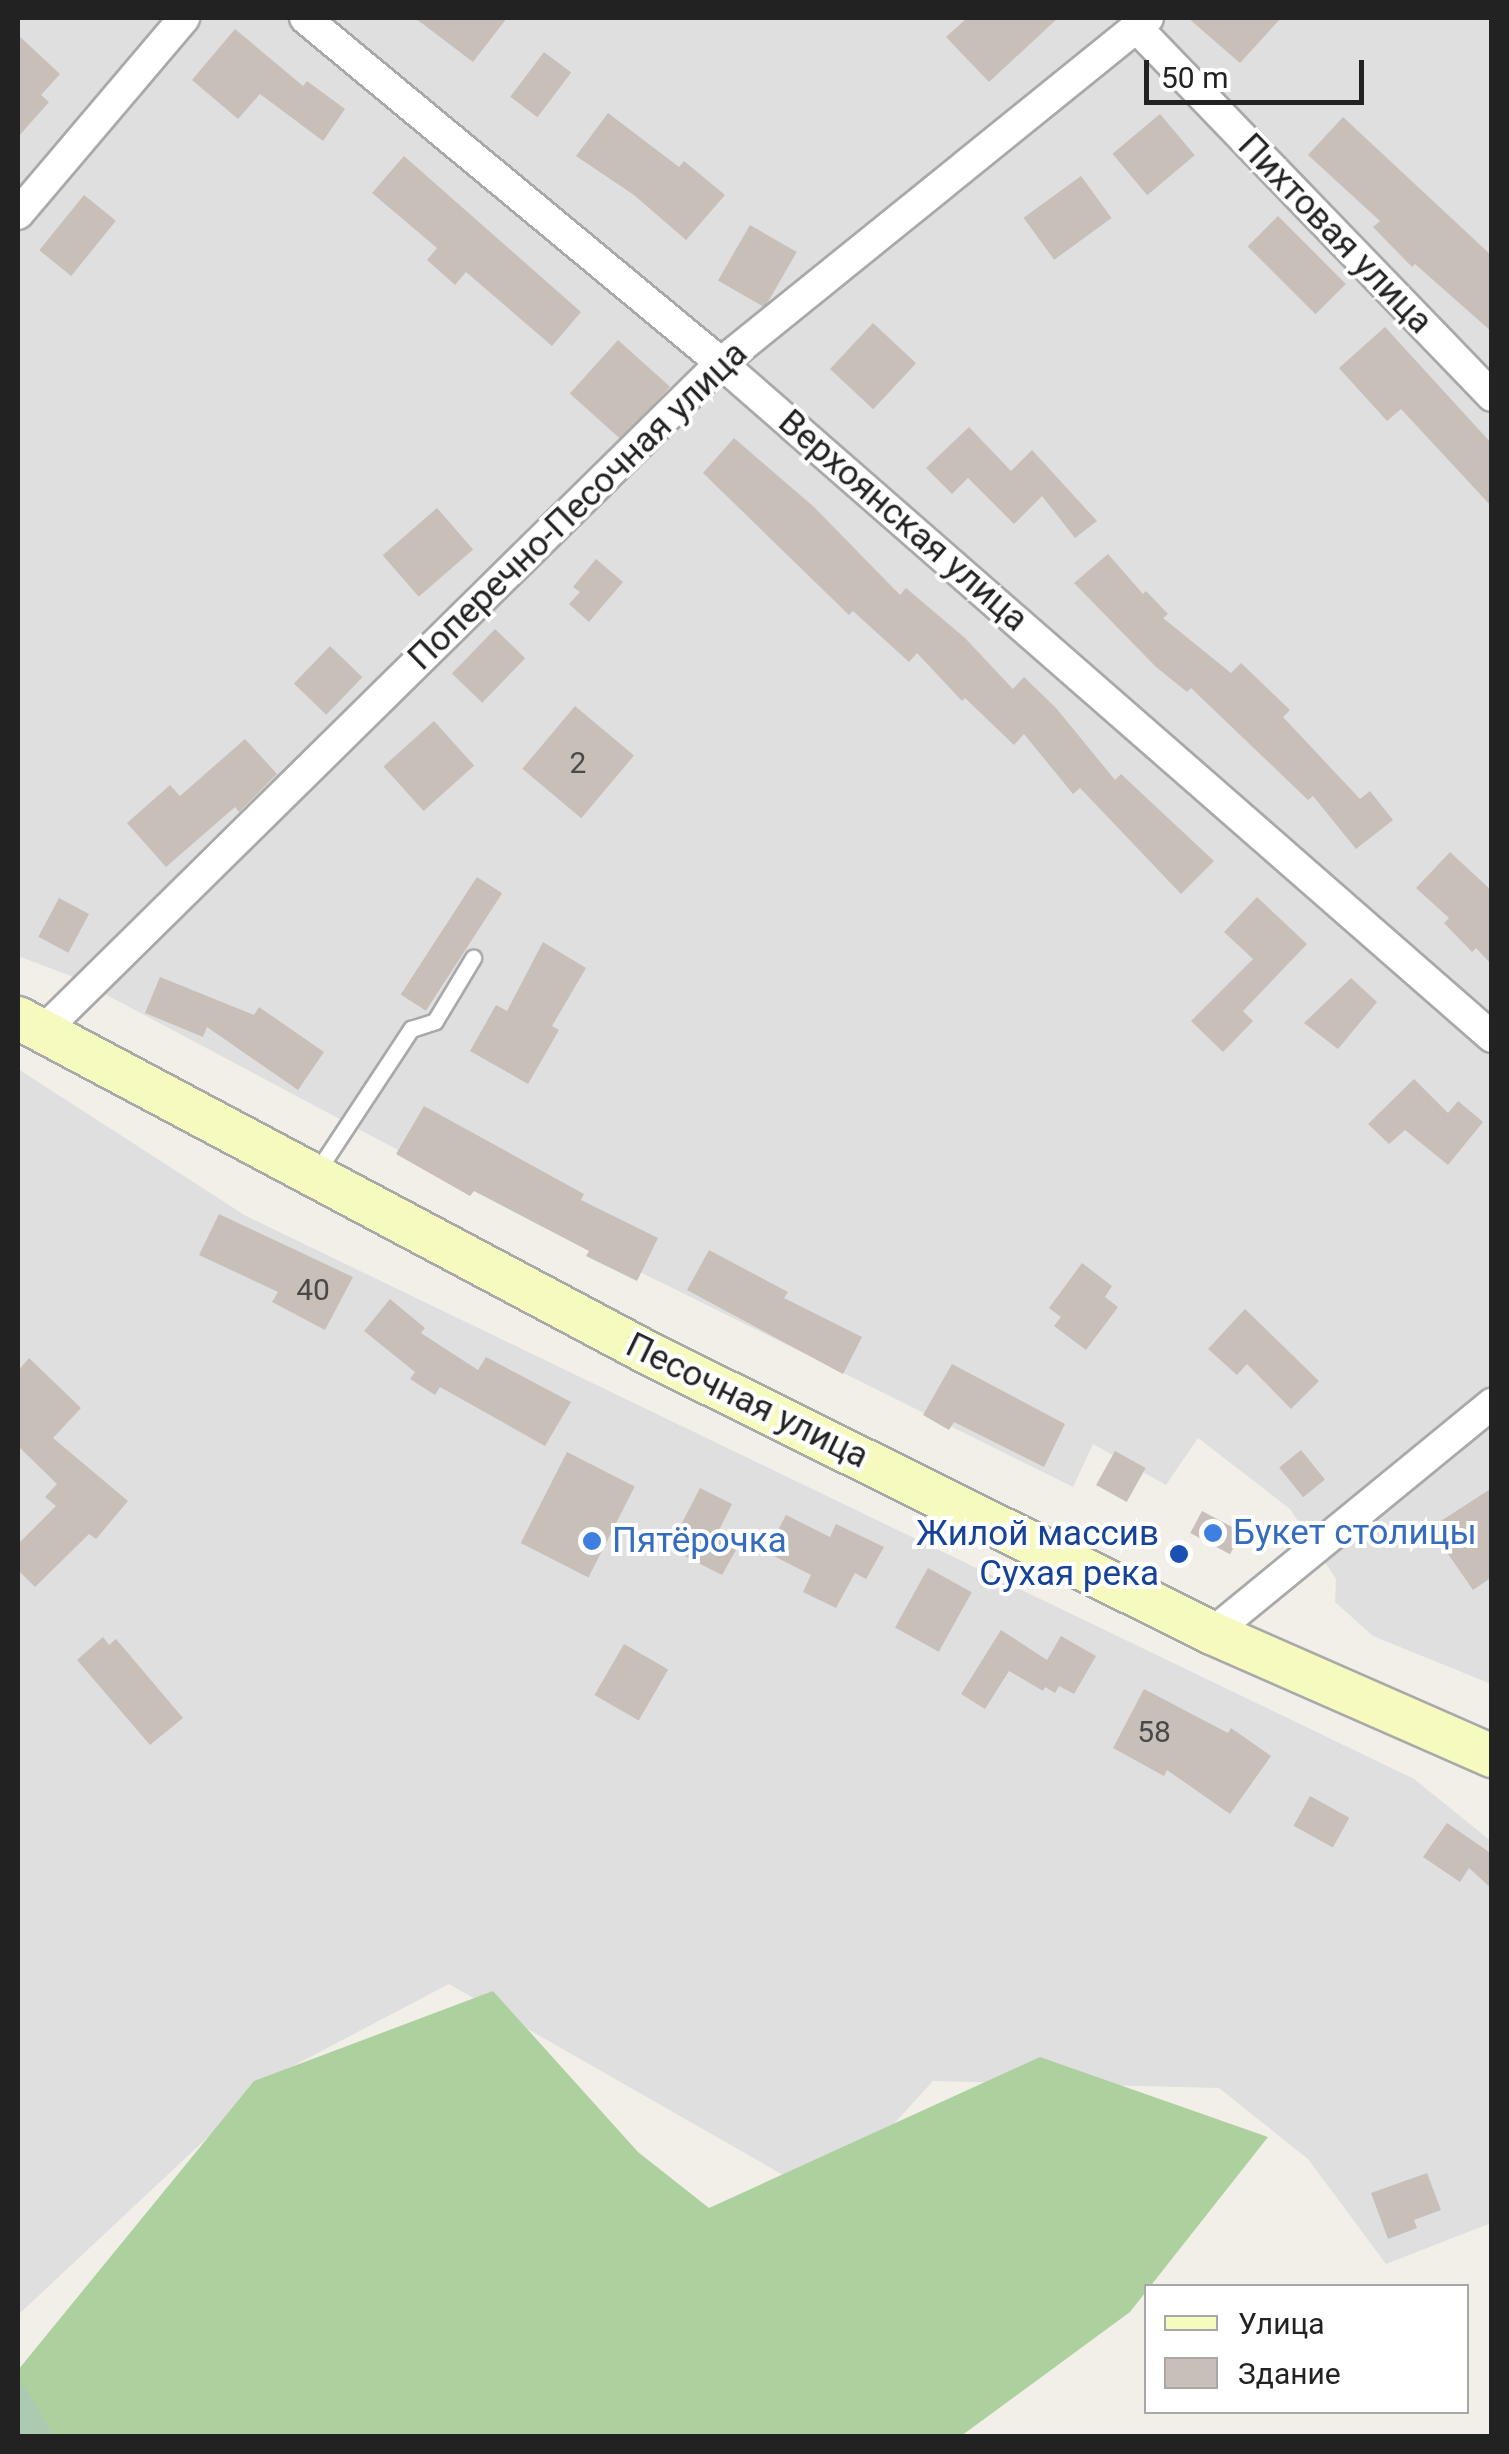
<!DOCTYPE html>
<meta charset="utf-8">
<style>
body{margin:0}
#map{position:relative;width:1509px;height:2454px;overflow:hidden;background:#f2efe9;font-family:Roboto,sans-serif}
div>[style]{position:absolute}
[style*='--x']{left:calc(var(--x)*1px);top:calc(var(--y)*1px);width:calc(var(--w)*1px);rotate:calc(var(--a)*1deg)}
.residential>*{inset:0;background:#e0dfdf}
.forest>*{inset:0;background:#add19e}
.cemetery>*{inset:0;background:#aacbaf}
.building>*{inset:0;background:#c7bfb8;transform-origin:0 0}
.roads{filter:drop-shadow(2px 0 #a9a9a9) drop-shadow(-2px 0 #a9a9a9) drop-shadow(0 2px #a9a9a9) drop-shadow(0 -2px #a9a9a9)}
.service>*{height:15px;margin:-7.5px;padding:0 7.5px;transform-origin:7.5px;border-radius:7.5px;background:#fff}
.minor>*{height:30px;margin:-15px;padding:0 15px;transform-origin:15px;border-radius:15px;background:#fff}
.secondary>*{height:42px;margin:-21px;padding:0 21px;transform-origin:21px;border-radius:21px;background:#f7fabf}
.dots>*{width:28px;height:28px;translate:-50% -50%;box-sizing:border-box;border:5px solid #fff;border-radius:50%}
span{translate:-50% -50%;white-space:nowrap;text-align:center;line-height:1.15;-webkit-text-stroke:8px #fff;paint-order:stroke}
.number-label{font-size:30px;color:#4b4948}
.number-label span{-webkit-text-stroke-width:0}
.street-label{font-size:35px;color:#222}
.shop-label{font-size:35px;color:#366cbe}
.left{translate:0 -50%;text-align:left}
.transit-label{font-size:35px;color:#164399}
.right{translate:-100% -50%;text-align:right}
.frame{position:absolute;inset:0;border:20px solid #222;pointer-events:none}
.legend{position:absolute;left:1144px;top:2284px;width:325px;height:130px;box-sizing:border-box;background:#fff;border:2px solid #a7a7a7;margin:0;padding:12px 18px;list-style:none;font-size:30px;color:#222}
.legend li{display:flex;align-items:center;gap:20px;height:50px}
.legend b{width:50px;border:2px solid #a7a7a7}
.scale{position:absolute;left:1144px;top:60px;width:220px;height:45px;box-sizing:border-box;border:5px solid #222;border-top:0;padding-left:12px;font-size:30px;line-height:35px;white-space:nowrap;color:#222;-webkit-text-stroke:8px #fff;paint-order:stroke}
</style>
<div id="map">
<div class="residential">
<i style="clip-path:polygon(18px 18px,1491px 18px,1491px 1684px,1373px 1636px,1335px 1602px,1336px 1579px,1290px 1509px,1198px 1438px,1166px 1485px,1093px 1444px,1073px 1487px,443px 1174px,71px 976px,18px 956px)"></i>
<i style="clip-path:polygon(18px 1069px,246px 1216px,1414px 1779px,1491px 1841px,1491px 2223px,1386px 2264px,1308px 2159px,1219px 2088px,933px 2081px,825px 2199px,449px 1984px,272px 2077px,18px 2315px)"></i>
</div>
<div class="forest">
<i style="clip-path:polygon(493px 1991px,638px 2152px,709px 2208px,1040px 2057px,1268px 2137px,1130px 2312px,961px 2436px,18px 2436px,18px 2370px,254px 2081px)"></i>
</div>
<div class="cemetery">
<i style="clip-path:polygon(18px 2377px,36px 2404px,53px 2436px,18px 2436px)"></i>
</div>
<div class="building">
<i style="clip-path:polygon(415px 18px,507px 18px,473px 62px)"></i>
<i style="clip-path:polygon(967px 18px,1058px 18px,989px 82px,946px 37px)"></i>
<i style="clip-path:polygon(1188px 18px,1281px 18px,1240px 63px)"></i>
<i style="clip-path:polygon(235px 29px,303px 86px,307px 81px,345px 109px,323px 141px,260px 94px,238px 119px,192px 80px)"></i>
<i style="clip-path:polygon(18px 35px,60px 74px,41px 95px,49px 102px,18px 137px)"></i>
<i style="left:544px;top:52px;width:34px;height:56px;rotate:37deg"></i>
<i style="clip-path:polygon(608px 113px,679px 167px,684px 161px,725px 195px,686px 240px,634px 195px,576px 156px)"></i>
<i style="left:1160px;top:114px;width:54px;height:62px;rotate:50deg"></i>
<i style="clip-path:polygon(1343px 117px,1492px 256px,1492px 332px,1415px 264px,1412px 267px,1373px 227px,1380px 221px,1308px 155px)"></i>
<i style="clip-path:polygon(404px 156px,581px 312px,552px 346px,466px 272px,455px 285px,427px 260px,437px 248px,372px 193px)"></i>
<i style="left:1081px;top:176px;width:52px;height:71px;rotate:54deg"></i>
<i style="left:84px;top:195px;width:41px;height:71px;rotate:39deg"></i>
<i style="left:1278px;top:216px;width:96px;height:43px;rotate:45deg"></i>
<i style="left:750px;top:225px;width:54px;height:64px;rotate:30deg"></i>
<i style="left:873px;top:323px;width:59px;height:63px;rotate:43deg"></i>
<i style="clip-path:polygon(1385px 327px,1492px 444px,1492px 507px,1401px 409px,1387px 421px,1339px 368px)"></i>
<i style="left:618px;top:340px;width:70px;height:72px;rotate:42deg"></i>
<i style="clip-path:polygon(969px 427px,1011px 471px,1032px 450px,1097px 521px,1075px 538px,1042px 496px,1014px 524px,968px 478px,952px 494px,926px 468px)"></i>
<i style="clip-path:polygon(734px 438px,814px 507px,900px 595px,906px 588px,965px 638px,1013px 689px,1024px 677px,1056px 708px,1115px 780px,1121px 774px,1214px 861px,1181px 894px,1080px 788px,1073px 794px,1024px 734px,1014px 745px,965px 698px,962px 701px,917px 653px,909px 662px,853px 611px,849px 615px,703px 473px)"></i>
<i style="left:437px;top:508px;width:55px;height:72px;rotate:49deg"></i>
<i style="clip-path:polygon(1108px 554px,1143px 594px,1146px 591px,1168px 614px,1163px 618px,1231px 673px,1241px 663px,1290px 710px,1283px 717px,1360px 799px,1370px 791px,1393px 820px,1356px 849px,1313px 796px,1308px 800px,1191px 688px,1187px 692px,1156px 667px,1074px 583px)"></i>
<i style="clip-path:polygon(596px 559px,623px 582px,589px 622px,569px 604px,580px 592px,573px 587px)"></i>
<i style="left:495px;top:629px;width:42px;height:62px;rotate:44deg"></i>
<i style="left:330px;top:646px;width:45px;height:52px;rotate:44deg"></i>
<i style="left:575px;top:706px;width:77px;height:82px;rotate:40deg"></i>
<i style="left:434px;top:721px;width:60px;height:68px;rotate:48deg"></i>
<i style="clip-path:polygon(245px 739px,277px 774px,239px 812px,235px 807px,166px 867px,127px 823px,170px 785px,180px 796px)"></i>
<i style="clip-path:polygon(1450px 852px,1492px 891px,1492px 965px,1476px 948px,1472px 952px,1444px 923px,1449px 918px,1416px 888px)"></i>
<i style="left:477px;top:877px;width:30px;height:140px;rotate:33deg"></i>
<i style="clip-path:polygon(1257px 897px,1307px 944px,1243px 1011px,1253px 1021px,1223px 1052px,1191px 1021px,1253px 959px,1224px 932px)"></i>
<i style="left:59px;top:898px;width:34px;height:44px;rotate:28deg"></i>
<i style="clip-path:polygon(543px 942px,586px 968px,552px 1026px,559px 1030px,528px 1084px,470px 1051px,496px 1005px,507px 1011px)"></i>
<i style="clip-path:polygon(160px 977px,254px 1015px,259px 1007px,324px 1052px,298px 1090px,207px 1027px,203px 1037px,145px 1013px)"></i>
<i style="clip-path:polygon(1351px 978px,1377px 1002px,1338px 1049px,1304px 1023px)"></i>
<i style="clip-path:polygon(1414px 1079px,1448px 1113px,1458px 1101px,1483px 1122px,1448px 1165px,1405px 1130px,1389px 1144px,1368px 1124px)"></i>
<i style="clip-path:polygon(424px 1106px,584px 1194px,581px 1200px,658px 1238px,637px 1281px,586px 1256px,589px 1251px,474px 1191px,470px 1196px,396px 1154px)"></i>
<i style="clip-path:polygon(219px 1214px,353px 1277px,325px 1330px,272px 1302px,278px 1292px,199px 1255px)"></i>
<i style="clip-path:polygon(709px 1250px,788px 1292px,784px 1298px,862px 1337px,843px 1374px,687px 1290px)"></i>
<i style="clip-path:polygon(1082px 1263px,1112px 1286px,1105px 1297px,1118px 1307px,1086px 1350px,1054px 1326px,1061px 1317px,1049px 1308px)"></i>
<i style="clip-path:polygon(390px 1299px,425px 1328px,421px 1333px,478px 1370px,486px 1357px,571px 1402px,545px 1446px,440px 1387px,435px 1395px,410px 1379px,415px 1372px,364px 1331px)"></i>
<i style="clip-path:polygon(1245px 1309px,1319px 1381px,1291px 1409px,1247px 1364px,1237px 1375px,1208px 1349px)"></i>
<i style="clip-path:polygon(29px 1358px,81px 1408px,53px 1438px,128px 1501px,96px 1539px,89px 1534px,35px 1587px,18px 1570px,18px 1544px,56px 1506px,45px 1497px,57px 1484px,18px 1446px,18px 1371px)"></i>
<i style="clip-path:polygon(952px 1364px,1065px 1424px,1044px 1467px,954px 1422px,949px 1430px,923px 1415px)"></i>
<i style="left:1301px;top:1450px;width:38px;height:28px;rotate:51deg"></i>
<i style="left:1115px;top:1451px;width:35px;height:39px;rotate:29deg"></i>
<i style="left:567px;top:1452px;width:76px;height:102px;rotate:27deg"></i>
<i style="clip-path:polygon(700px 1488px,732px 1504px,719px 1530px,741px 1541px,722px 1575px,669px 1548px)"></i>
<i style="clip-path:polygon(1492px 1488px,1492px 1577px,1473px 1590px,1430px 1528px)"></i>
<i style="left:1202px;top:1511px;width:45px;height:25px;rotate:28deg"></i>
<i style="clip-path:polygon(786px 1515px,830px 1537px,836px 1524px,884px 1547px,866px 1579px,855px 1573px,836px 1608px,803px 1592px,811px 1575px,766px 1552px)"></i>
<i style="left:928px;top:1568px;width:50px;height:68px;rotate:29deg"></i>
<i style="clip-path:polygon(1001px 1630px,1047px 1660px,1061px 1636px,1096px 1656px,1074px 1694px,1059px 1686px,1055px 1693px,1045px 1687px,1043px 1691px,1009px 1671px,985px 1709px,961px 1694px)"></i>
<i style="clip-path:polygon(103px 1637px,109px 1645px,116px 1639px,183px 1718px,150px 1745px,77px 1660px)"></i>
<i style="left:624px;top:1644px;width:51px;height:59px;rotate:30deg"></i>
<i style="clip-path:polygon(1144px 1689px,1228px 1733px,1231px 1728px,1271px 1756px,1230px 1814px,1167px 1770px,1164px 1776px,1113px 1748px)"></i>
<i style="left:1310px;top:1796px;width:45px;height:34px;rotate:29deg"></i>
<i style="clip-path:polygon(1447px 1823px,1492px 1854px,1492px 1889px,1469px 1868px,1460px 1882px,1423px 1857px)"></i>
<i style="clip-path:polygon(1427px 2173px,1441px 2210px,1414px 2220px,1417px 2228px,1388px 2239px,1371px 2193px)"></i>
</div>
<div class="roads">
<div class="service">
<i style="--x:316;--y:1173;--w:173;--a:-56.6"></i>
<i style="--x:411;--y:1029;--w:25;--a:-18"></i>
<i style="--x:435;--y:1021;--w:74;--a:-58.9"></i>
</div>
<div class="minor">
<i style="--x:305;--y:18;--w:540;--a:39.67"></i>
<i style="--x:721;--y:363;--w:1024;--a:41.16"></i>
<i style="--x:1137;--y:28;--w:511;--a:46.03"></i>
<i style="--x:18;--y:214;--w:257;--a:-49.7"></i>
<i style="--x:41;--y:1033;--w:955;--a:-44.58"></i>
<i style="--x:721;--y:363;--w:549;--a:-38.94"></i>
<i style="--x:1212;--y:1633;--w:362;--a:-39.3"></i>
</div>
<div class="secondary">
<i style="--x:18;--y:1018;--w:716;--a:28"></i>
<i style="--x:650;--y:1354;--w:627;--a:26.4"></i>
<i style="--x:1212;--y:1633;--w:306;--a:23.7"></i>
</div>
</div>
<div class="dots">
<i style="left:1213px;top:1533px;background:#3f7fe0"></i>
<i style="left:592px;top:1541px;background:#3f7fe0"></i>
<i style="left:1179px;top:1554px;background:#1a4fb4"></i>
</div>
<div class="number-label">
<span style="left:578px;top:763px">2</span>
<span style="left:313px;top:1290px">40</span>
<span style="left:1154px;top:1732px">58</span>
</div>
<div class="street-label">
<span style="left:1335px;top:234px;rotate:46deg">Пихтовая улица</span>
<span style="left:578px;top:506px;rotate:-44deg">Поперечно-Песочная улица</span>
<span style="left:903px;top:521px;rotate:41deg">Верхоянская улица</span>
<span style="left:747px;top:1401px;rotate:26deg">Песочная улица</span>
</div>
<div class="shop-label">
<span class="left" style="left:1233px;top:1533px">Букет столицы</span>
<span class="left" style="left:612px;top:1541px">Пятёрочка</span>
</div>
<div class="transit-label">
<span class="right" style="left:1159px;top:1554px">Жилой массив<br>Сухая река</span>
</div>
<div class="frame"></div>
<ul class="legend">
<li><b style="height:12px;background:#f7fabf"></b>Улица</li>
<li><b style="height:28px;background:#c7bfb8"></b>Здание</li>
</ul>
<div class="scale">50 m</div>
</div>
